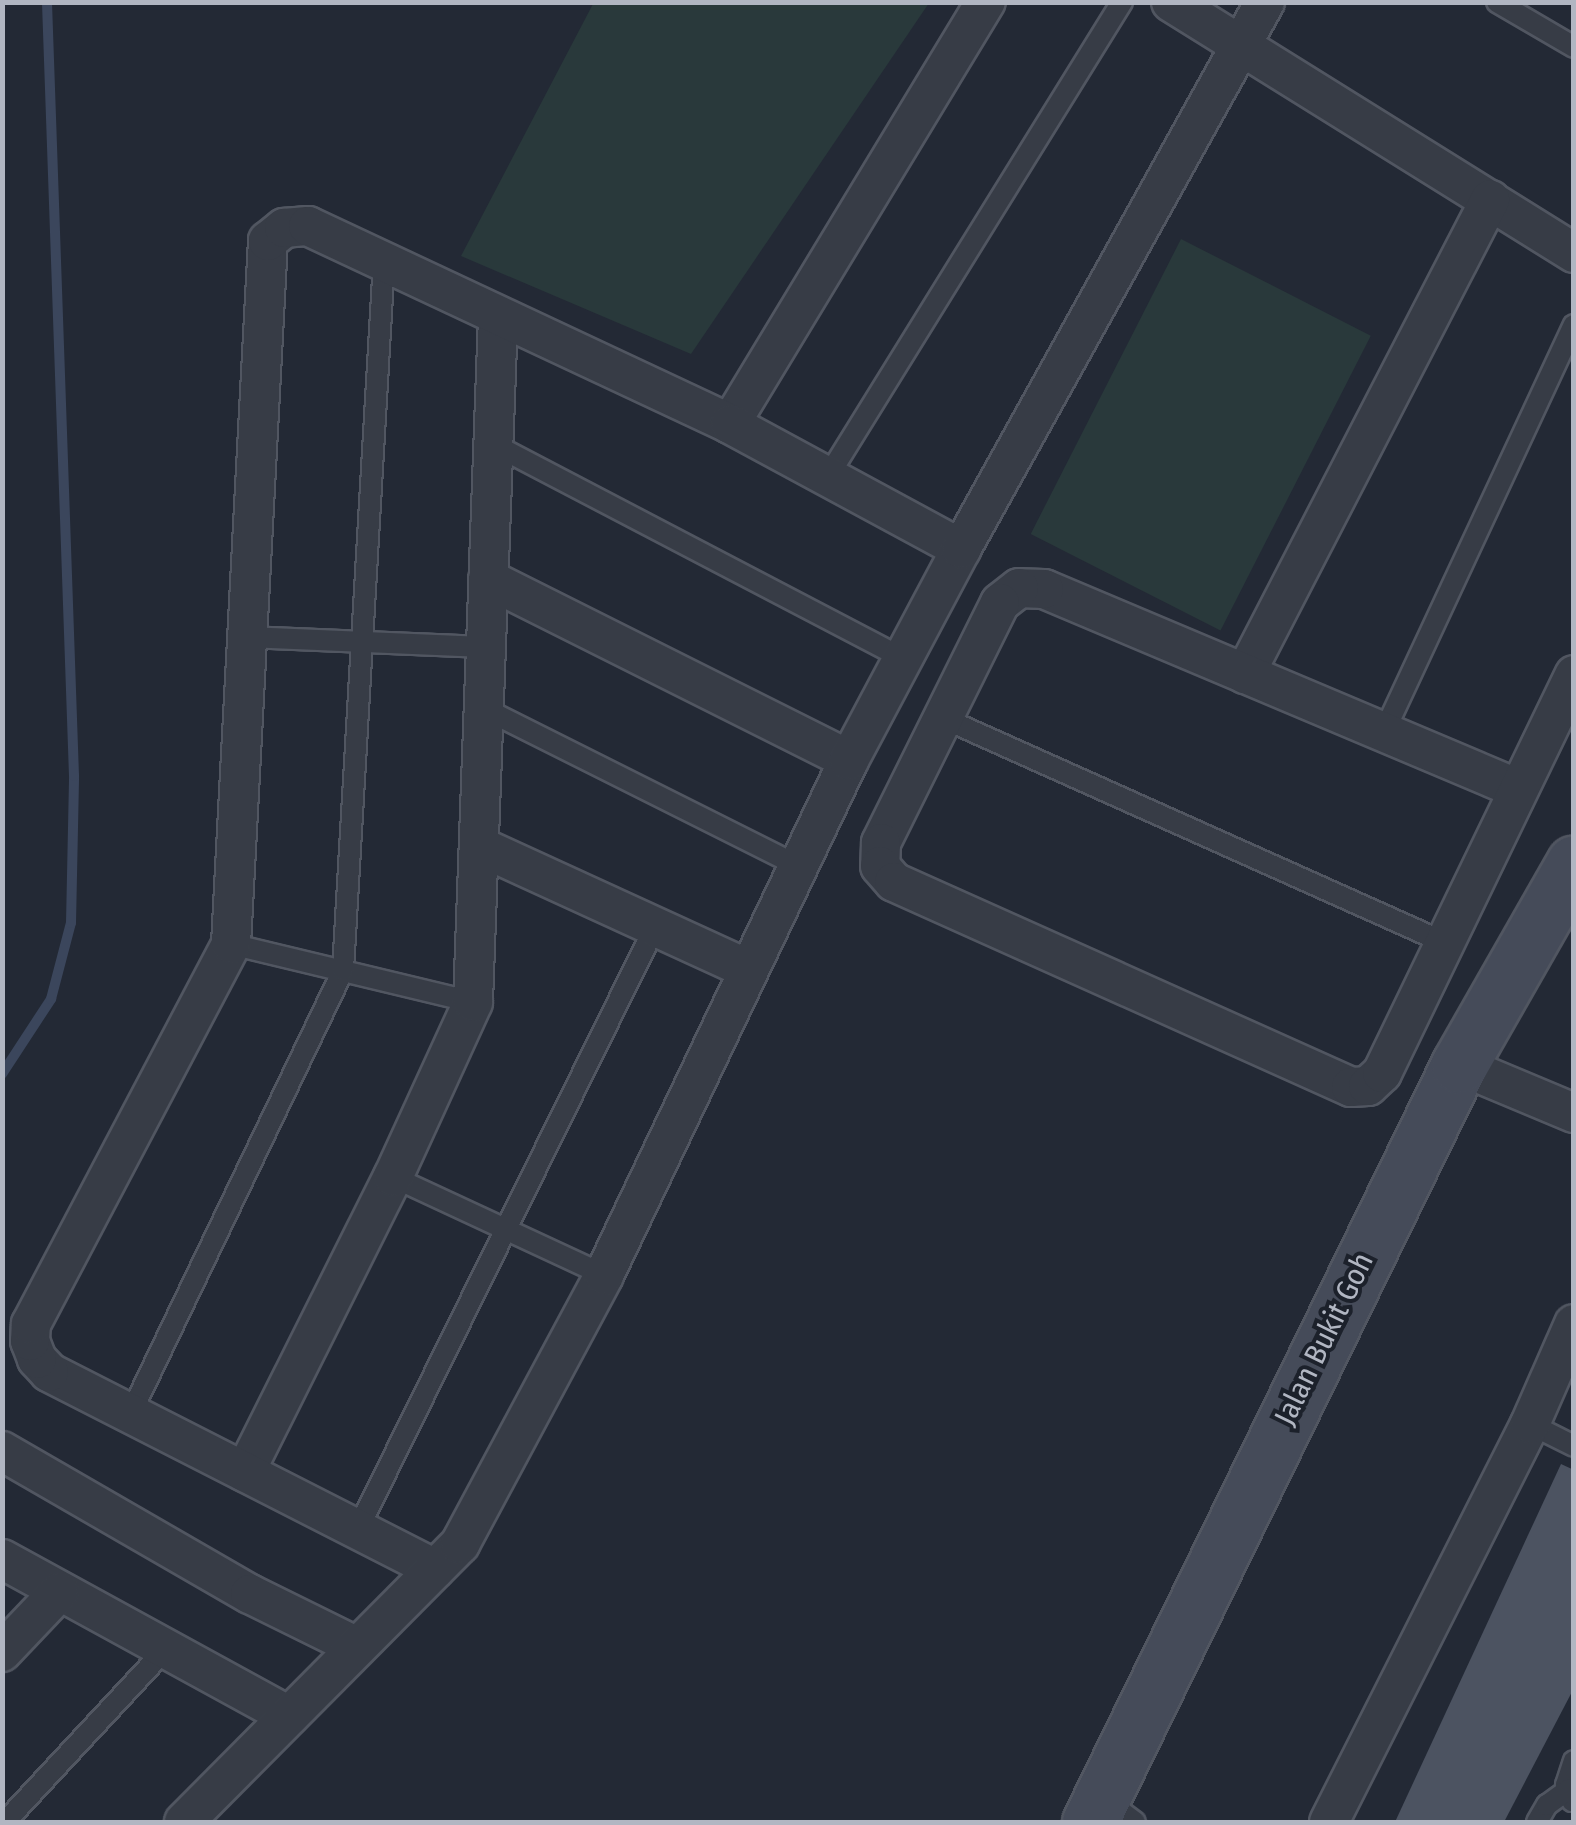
<!DOCTYPE html>
<style>
body{margin:0}
#map{position:relative;width:1576px;height:1825px;overflow:hidden;background:#232935;font-family:"Fira Sans Condensed",sans-serif}
div>[style]{position:absolute}
[style*='--x']{left:calc(var(--x)*1px);top:calc(var(--y)*1px);width:calc(var(--w)*1px);rotate:calc(var(--a)*1deg)}
.green>*{inset:0;background:#29393b;transform-origin:0 0}
.stream>*{height:10px;margin:-5px;padding:0 5px;transform-origin:5px;border-radius:5px;background:#3b465c}
.building>*{inset:0;background:#4c5361}
.roads{filter:drop-shadow(2px 0 #515661) drop-shadow(-2px 0 #515661) drop-shadow(0 2px #515661) drop-shadow(0 -2px #515661)}
.lane>*{height:20px;margin:-10px;padding:0 10px;transform-origin:10px;border-radius:10px;background:#373c46}
.street>*{height:38px;margin:-19px;padding:0 19px;transform-origin:19px;border-radius:19px;background:#373c46}
.secondary>*{height:55px;margin:-27.5px;padding:0 27.5px;transform-origin:27.5px;border-radius:27.5px;background:#454b59}
span{translate:-50% -50%;white-space:nowrap;text-align:center;line-height:1.15;-webkit-text-stroke:8px #1c212b;paint-order:stroke}
.street-label{font-size:30px;color:#b1b6c2}
.frame{position:absolute;inset:0;border:5px solid #b1b6c2;pointer-events:none}
</style>
<div id="map">
<div class="green">
<i style="clip-path:polygon(594px 2px,929px 3px,691px 354px,461px 256px)"></i>
<i style="left:1181px;top:239px;width:213px;height:331px;rotate:27deg"></i>
</div>
<div class="stream">
<i style="--x:2;--y:1074;--w:90;--a:-56.8"></i>
<i style="--x:51;--y:999;--w:79;--a:-75.3"></i>
<i style="--x:71;--y:923;--w:147;--a:-88.8"></i>
<i style="--x:74;--y:776;--w:774;--a:-92"></i>
</div>
<div class="building">
<i style="clip-path:polygon(1561px 1464px,1574px 1470px,1574px 1688px,1504px 1822px,1395px 1822px)"></i>
</div>
<div class="roads">
<div class="lane">
<i style="--x:1497;--y:2;--w:89;--a:30.3"></i>
<i style="--x:495;--y:445;--w:460;--a:27.6"></i>
<i style="--x:827;--y:478;--w:560;--a:-58.21"></i>
<i style="--x:245;--y:637;--w:241;--a:2.4"></i>
<i style="--x:487;--y:710;--w:348;--a:26.6"></i>
<i style="--x:943;--y:718;--w:548;--a:24.13"></i>
<i style="--x:1384;--y:732;--w:449;--a:-65"></i>
<i style="--x:231;--y:944;--w:249;--a:13.5"></i>
<i style="--x:393;--y:1177;--w:233;--a:24.9"></i>
<i style="--x:130;--y:1415;--w:493;--a:-64.4"></i>
<i style="--x:343;--y:970;--w:709;--a:-86.69"></i>
<i style="--x:1530;--y:1424;--w:49;--a:26.6"></i>
<i style="--x:356;--y:1533;--w:678;--a:-63.74"></i>
<i style="--x:1103;--y:1798;--w:40;--a:37"></i>
<i style="--x:1572;--y:1801;--w:17;--a:-111"></i>
<i style="--x:1566;--y:1785;--w:25;--a:-72"></i>
<i style="--x:5;--y:1822;--w:235;--a:-47.1"></i>
<i style="--x:1537;--y:1822;--w:20;--a:-60"></i>
<i style="--x:1547;--y:1805;--w:26;--a:-36"></i>
</div>
<div class="street">
<i style="--x:1171;--y:2;--w:475;--a:31.9"></i>
<i style="--x:730;--y:424;--w:494;--a:-58.8"></i>
<i style="--x:488;--y:579;--w:404;--a:26.6"></i>
<i style="--x:1245;--y:674;--w:534;--a:-62.67"></i>
<i style="--x:1516;--y:788;--w:512;--a:-157.14"></i>
<i style="--x:1044;--y:589;--w:25;--a:-178"></i>
<i style="--x:1019;--y:588;--w:24;--a:142"></i>
<i style="--x:1000;--y:603;--w:268;--a:116.4"></i>
<i style="--x:881;--y:843;--w:23;--a:92"></i>
<i style="--x:880;--y:866;--w:21;--a:49"></i>
<i style="--x:894;--y:882;--w:501;--a:24.16"></i>
<i style="--x:1351;--y:1087;--w:17;--a:-3"></i>
<i style="--x:1368;--y:1086;--w:19;--a:-43"></i>
<i style="--x:1382;--y:1073;--w:442;--a:-64.2"></i>
<i style="--x:481;--y:847;--w:294;--a:24.6"></i>
<i style="--x:1459;--y:1065;--w:125;--a:22.7"></i>
<i style="--x:2;--y:1451;--w:286;--a:30"></i>
<i style="--x:250;--y:1594;--w:117;--a:26.3"></i>
<i style="--x:245;--y:1472;--w:330;--a:-63.4"></i>
<i style="--x:393;--y:1177;--w:192;--a:-65.4"></i>
<i style="--x:473;--y:1002;--w:686;--a:-87.91"></i>
<i style="--x:2;--y:1559;--w:327;--a:28.7"></i>
<i style="--x:435;--y:1569;--w:433;--a:-153"></i>
<i style="--x:49;--y:1372;--w:18;--a:-133"></i>
<i style="--x:37;--y:1359;--w:19;--a:-111"></i>
<i style="--x:30;--y:1341;--w:17;--a:-87"></i>
<i style="--x:31;--y:1324;--w:429;--a:-62.2"></i>
<i style="--x:231;--y:944;--w:704;--a:-86.99"></i>
<i style="--x:268;--y:241;--w:21;--a:-39"></i>
<i style="--x:284;--y:228;--w:24;--a:-5"></i>
<i style="--x:308;--y:226;--w:466;--a:25.1"></i>
<i style="--x:730;--y:424;--w:263;--a:28.4"></i>
<i style="--x:2;--y:1652;--w:83;--a:-46.5"></i>
<i style="--x:184;--y:1822;--w:392;--a:-45.2"></i>
<i style="--x:460;--y:1544;--w:305;--a:-61.8"></i>
<i style="--x:604;--y:1275;--w:570;--a:-64.56"></i>
<i style="--x:849;--y:760;--w:239;--a:-62"></i>
<i style="--x:961;--y:549;--w:626;--a:-60.94"></i>
<i style="--x:1329;--y:1822;--w:446;--a:-63.2"></i>
<i style="--x:1530;--y:1424;--w:109;--a:-66.3"></i>
</div>
<div class="secondary">
<i style="--x:1090;--y:1822;--w:842;--a:-64.01"></i>
<i style="--x:1459;--y:1065;--w:232;--a:-60.3"></i>
</div>
</div>
<div class="street-label">
<span style="left:1324px;top:1339px;rotate:-64deg">Jalan Bukit Goh</span>
</div>
<div class="frame"></div>
</div>
